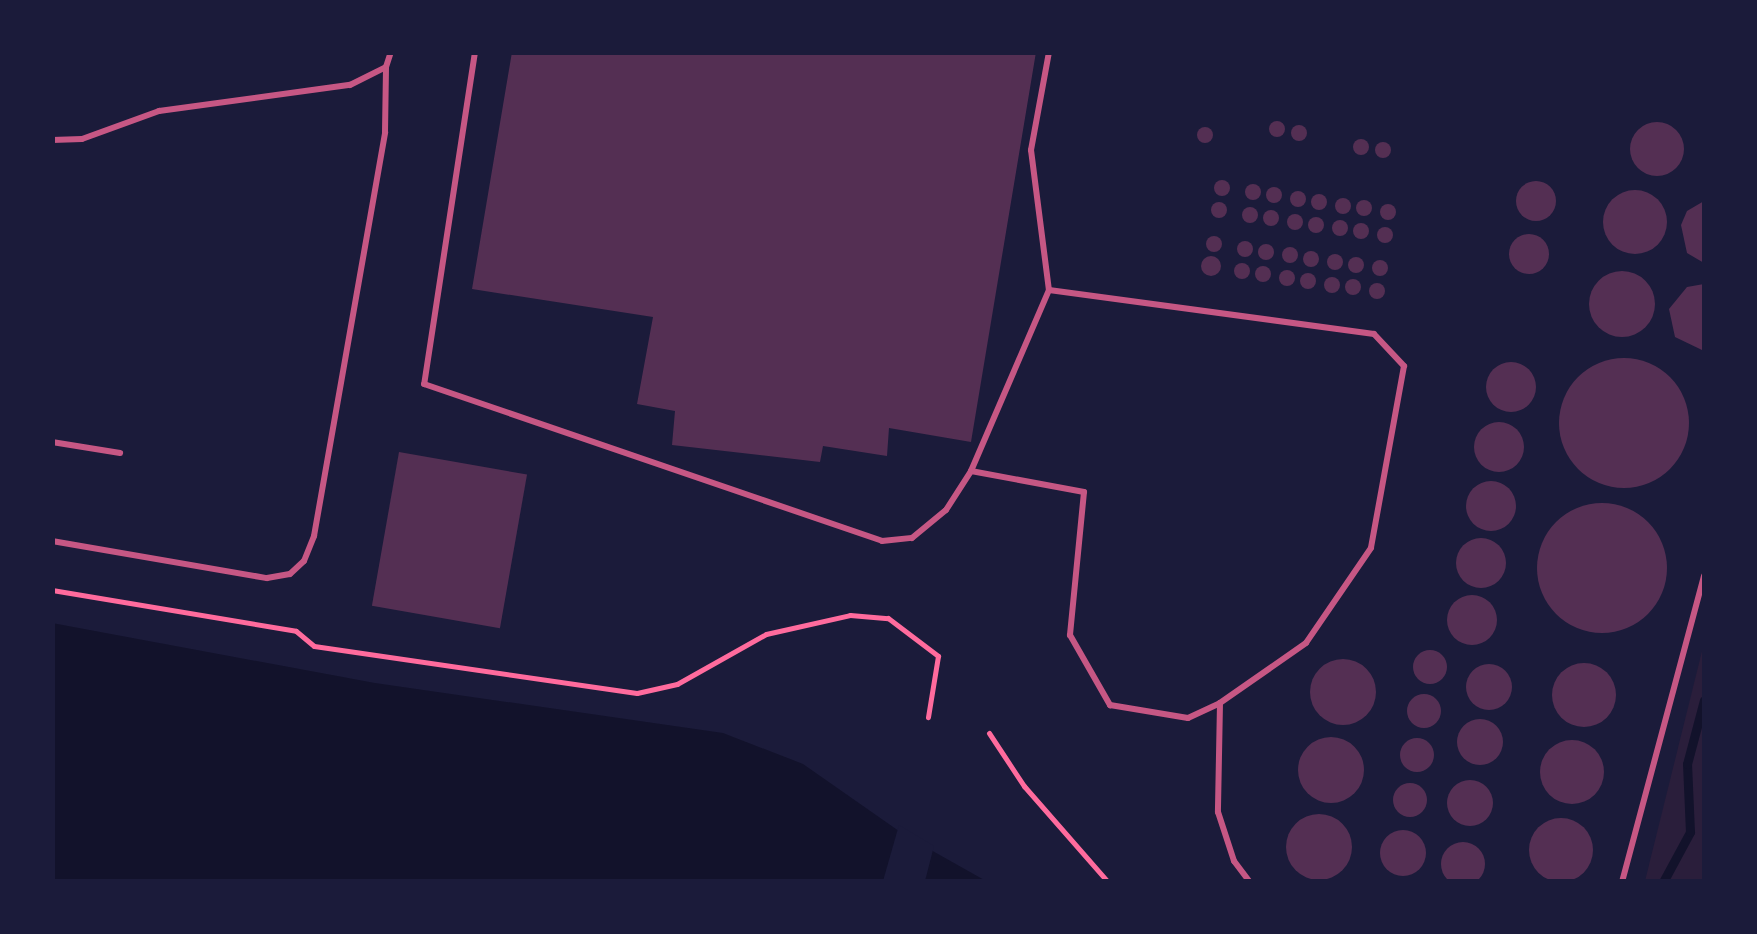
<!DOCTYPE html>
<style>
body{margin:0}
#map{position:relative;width:1757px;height:934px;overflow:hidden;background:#1b1b3a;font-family:Cabin,sans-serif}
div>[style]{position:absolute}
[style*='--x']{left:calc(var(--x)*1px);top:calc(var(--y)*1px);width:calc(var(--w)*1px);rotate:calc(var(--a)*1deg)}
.green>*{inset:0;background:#2a1e3b}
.water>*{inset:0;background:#12122b}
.pier>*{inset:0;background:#1b1b3a}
.stream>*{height:9px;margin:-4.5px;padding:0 4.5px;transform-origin:4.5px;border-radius:4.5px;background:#12122b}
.building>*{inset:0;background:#542f53;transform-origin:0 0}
.round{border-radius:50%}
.path>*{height:5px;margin:-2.5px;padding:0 2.5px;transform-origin:2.5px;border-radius:2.5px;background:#ff6b9d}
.service>*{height:6px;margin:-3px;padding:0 3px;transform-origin:3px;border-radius:3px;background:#c65784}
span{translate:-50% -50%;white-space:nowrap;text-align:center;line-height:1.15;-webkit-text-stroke:9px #1b1b3a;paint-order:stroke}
.frame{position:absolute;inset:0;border:55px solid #1b1b3a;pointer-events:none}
</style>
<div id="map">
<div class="green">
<i style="clip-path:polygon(1704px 643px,1704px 881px,1645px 881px)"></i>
</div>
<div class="water">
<i style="clip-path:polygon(52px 623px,375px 683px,723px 733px,803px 764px,906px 836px,986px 881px,53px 881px)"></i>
</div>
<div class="pier">
<i style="clip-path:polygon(899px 825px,934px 846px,925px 881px,883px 881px)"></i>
</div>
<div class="stream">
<i style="--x:1663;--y:882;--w:57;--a:-61.6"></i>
<i style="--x:1690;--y:832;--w:68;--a:-92.5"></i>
<i style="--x:1687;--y:764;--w:66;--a:-75.1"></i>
</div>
<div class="building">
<i style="clip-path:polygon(512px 52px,1036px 52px,971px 442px,889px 428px,887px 456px,823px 446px,820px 462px,672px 445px,675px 411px,637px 404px,653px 317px,472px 289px)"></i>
<i class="round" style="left:1269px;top:121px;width:16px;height:16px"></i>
<i class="round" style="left:1630px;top:122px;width:54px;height:54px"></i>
<i class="round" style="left:1291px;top:125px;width:16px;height:16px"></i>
<i class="round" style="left:1197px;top:127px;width:16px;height:16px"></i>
<i class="round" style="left:1353px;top:139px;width:16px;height:16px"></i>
<i class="round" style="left:1375px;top:142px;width:16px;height:16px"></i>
<i class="round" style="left:1214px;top:180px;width:16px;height:16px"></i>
<i class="round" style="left:1516px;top:181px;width:40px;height:40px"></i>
<i class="round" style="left:1245px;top:184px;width:16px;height:16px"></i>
<i class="round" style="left:1266px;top:187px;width:16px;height:16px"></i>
<i class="round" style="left:1603px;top:190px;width:64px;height:64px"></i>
<i class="round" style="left:1290px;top:191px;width:16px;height:16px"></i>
<i class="round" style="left:1311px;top:194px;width:16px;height:16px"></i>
<i class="round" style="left:1335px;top:198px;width:16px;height:16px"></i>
<i class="round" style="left:1356px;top:200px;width:16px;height:16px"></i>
<i style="clip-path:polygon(1704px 201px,1704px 263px,1687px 253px,1681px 225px,1687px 211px)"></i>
<i class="round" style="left:1211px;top:202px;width:16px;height:16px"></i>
<i class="round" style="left:1380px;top:204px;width:16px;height:16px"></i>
<i class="round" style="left:1242px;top:207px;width:16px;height:16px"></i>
<i class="round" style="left:1263px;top:210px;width:16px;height:16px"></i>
<i class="round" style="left:1287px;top:214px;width:16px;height:16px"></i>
<i class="round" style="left:1308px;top:217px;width:16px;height:16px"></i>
<i class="round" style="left:1332px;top:220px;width:16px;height:16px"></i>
<i class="round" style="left:1353px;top:223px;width:16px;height:16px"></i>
<i class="round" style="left:1377px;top:227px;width:16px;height:16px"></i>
<i class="round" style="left:1509px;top:234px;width:40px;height:40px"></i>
<i class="round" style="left:1206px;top:236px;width:16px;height:16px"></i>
<i class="round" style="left:1237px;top:241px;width:16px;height:16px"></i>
<i class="round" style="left:1258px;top:244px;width:16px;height:16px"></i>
<i class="round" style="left:1282px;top:247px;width:16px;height:16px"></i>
<i class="round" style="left:1303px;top:251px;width:16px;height:16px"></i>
<i class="round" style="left:1327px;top:254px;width:16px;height:16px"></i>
<i class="round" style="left:1201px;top:256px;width:20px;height:20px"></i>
<i class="round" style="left:1348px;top:257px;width:16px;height:16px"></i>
<i class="round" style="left:1372px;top:260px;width:16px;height:16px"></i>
<i class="round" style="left:1234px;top:263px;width:16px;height:16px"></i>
<i class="round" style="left:1255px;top:266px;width:16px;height:16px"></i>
<i class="round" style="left:1279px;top:270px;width:16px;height:16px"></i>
<i class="round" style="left:1589px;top:271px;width:66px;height:66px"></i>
<i class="round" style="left:1300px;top:273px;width:16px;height:16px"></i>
<i class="round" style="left:1324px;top:277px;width:16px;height:16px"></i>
<i class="round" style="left:1345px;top:279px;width:16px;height:16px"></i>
<i class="round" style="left:1369px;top:283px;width:16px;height:16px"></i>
<i style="clip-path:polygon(1704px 284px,1704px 349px,1702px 350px,1675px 337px,1669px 309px,1687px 287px)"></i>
<i class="round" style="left:1559px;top:358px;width:130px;height:130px"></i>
<i class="round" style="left:1486px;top:362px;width:50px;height:50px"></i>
<i class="round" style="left:1474px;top:422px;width:50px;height:50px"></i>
<i style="left:399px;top:452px;width:130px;height:156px;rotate:10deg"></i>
<i class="round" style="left:1466px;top:481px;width:50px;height:50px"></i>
<i class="round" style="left:1537px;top:503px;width:130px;height:130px"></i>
<i class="round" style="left:1456px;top:538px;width:50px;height:50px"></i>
<i class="round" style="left:1447px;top:595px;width:50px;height:50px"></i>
<i class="round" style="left:1413px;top:650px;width:34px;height:34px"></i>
<i class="round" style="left:1310px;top:659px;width:66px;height:66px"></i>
<i class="round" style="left:1552px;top:663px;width:64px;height:64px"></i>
<i class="round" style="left:1466px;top:664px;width:46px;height:46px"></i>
<i class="round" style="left:1407px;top:694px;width:34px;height:34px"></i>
<i class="round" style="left:1457px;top:719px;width:46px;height:46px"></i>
<i class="round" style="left:1298px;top:737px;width:66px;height:66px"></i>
<i class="round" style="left:1400px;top:738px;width:34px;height:34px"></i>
<i class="round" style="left:1540px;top:740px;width:64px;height:64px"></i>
<i class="round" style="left:1447px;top:780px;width:46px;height:46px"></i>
<i class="round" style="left:1393px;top:783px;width:34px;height:34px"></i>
<i class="round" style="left:1286px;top:814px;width:66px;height:66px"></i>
<i class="round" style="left:1529px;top:818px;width:64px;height:64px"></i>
<i class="round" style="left:1380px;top:830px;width:46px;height:46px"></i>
<i class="round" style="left:1441px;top:842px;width:44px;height:44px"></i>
</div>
<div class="path">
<i style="--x:52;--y:590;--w:247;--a:9.5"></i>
<i style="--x:296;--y:631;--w:23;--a:40"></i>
<i style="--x:314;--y:646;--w:326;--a:8.3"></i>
<i style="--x:637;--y:693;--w:41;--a:-12.7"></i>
<i style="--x:677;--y:684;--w:102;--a:-29.3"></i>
<i style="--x:766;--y:634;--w:86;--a:-12.7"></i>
<i style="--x:850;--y:615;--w:38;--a:5"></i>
<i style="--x:888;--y:618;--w:63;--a:37.2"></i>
<i style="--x:938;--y:656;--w:62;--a:99.3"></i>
<i style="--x:989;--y:733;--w:64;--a:56.6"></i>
<i style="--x:1024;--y:786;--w:128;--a:48.8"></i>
</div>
<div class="service">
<i style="--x:475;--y:52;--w:336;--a:98.7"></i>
<i style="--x:424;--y:384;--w:484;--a:18.9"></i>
<i style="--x:882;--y:541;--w:30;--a:-6"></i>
<i style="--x:912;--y:538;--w:44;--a:-39.5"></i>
<i style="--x:946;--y:510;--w:46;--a:-57.3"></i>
<i style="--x:971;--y:471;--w:197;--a:-66.7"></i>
<i style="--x:1049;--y:290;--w:328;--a:7.7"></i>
<i style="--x:1374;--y:334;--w:44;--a:46.8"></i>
<i style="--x:1404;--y:366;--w:185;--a:100.3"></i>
<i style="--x:1371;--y:548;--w:115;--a:124.4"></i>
<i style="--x:1306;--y:643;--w:105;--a:145.1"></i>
<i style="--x:1220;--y:703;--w:109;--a:91.1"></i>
<i style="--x:1218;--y:812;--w:52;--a:71.9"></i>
<i style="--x:1234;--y:861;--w:26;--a:53"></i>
<i style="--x:1049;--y:52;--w:100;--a:100.4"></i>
<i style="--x:1031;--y:150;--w:141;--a:82.7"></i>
<i style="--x:52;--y:140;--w:30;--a:-2"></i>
<i style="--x:82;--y:139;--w:82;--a:-20"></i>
<i style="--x:159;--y:111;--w:193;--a:-7.8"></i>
<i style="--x:350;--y:85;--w:40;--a:-26.6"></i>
<i style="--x:386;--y:67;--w:16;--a:-72"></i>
<i style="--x:52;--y:442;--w:69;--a:9.2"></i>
<i style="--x:971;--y:471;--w:115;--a:10.5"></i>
<i style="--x:1084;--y:492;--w:144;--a:95.6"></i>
<i style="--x:1070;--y:635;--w:81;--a:60.3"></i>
<i style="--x:1110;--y:705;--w:79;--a:9.5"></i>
<i style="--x:1188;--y:718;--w:35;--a:-25"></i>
<i style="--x:52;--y:541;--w:218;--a:9.8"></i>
<i style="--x:267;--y:578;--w:23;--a:-10"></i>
<i style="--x:290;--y:574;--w:19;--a:-43"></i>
<i style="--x:304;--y:561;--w:27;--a:-68"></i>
<i style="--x:314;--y:536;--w:410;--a:-80"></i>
<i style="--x:385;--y:132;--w:65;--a:-89.1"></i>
<i style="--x:1622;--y:882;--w:317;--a:-75"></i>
</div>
<div class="frame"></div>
</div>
